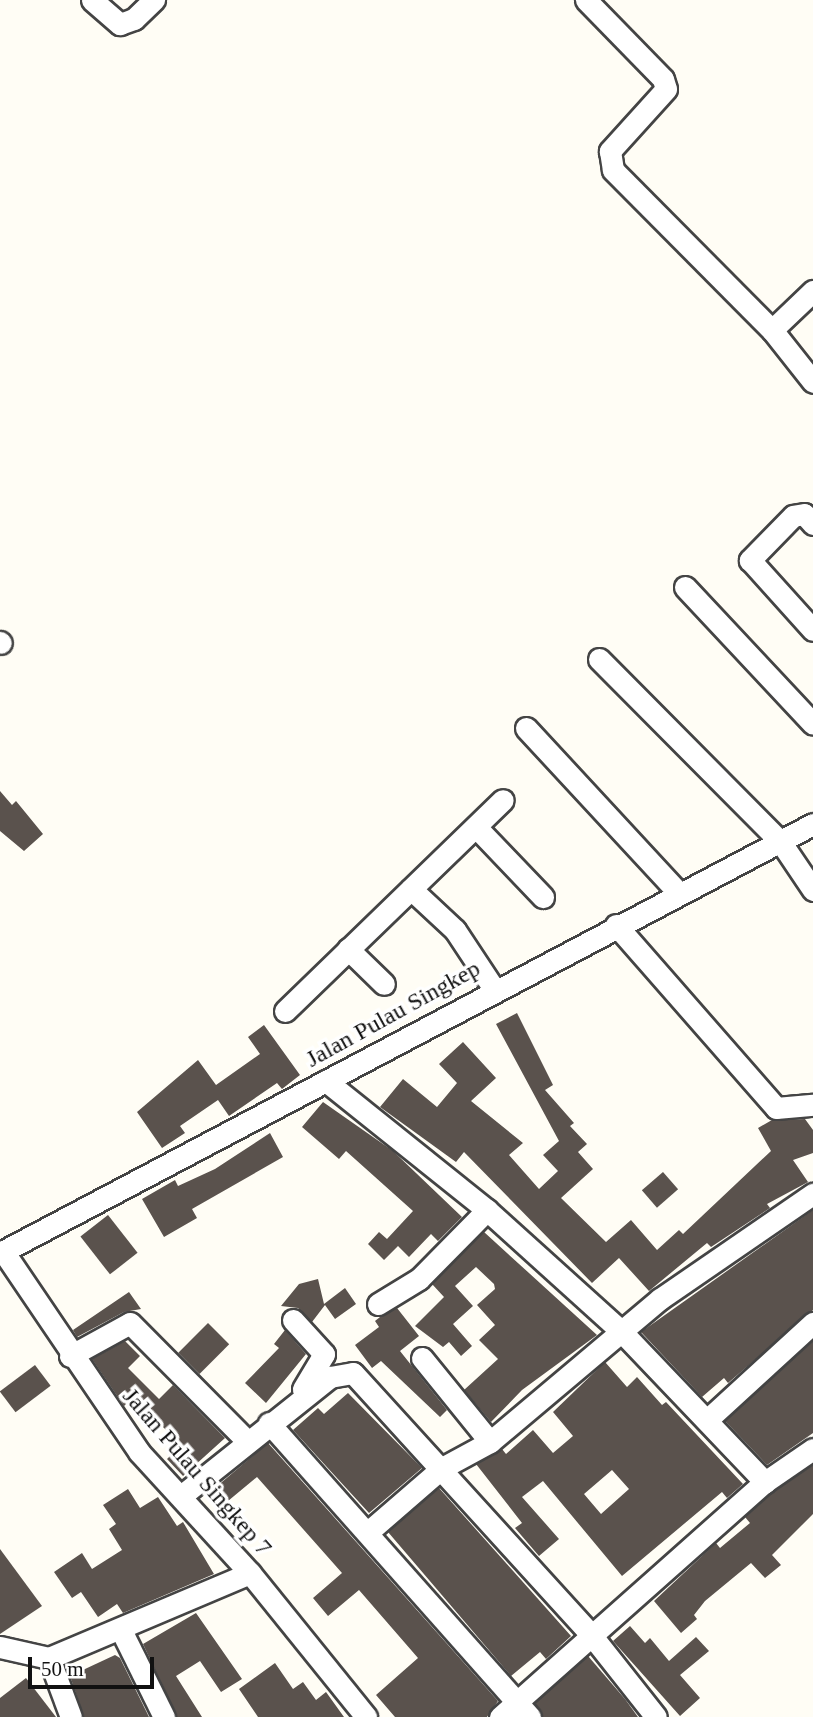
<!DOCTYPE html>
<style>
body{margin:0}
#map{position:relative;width:813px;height:1717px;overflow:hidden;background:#fffdf5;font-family:Georgia,serif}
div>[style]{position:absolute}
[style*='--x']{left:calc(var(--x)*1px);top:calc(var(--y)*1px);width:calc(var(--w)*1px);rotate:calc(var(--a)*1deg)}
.building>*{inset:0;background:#5a524d;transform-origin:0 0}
.roads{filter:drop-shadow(2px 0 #444) drop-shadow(-2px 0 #444) drop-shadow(0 2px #444) drop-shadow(0 -2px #444)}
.minor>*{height:21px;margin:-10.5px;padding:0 10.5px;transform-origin:10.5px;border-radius:10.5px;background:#fff}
span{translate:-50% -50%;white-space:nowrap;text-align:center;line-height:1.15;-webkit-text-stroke:7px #fff;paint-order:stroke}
.street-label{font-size:24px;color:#111}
.scale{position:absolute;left:28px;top:1657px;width:126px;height:32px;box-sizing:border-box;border:4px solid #111;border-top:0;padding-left:9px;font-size:21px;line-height:24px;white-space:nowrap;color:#111;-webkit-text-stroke:5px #fff;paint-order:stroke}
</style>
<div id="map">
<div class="building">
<i style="clip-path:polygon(0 791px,12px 805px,16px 801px,43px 834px,24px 851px,0 831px)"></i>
<i style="clip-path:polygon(517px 1013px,553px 1085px,545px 1090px,574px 1123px,570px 1126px,587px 1144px,578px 1152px,593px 1169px,561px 1198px,606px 1242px,631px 1220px,657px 1250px,679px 1230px,683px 1234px,771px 1151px,758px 1128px,772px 1120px,805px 1119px,813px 1130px,813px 1153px,793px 1160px,808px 1182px,767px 1204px,770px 1208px,711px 1247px,707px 1243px,649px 1291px,619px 1258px,592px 1283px,464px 1152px,456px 1162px,380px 1107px,403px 1079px,437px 1107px,457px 1083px,439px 1064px,463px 1042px,496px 1078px,471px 1101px,523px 1143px,509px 1155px,539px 1189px,558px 1171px,543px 1155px,559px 1141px,496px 1024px)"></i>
<i style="clip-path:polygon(264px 1025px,300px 1075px,282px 1089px,277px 1083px,229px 1116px,218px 1100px,180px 1126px,185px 1133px,162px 1148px,137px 1112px,198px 1060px,216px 1085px,260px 1054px,248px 1037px)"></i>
<i style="clip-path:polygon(323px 1102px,393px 1151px,462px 1217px,438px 1241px,431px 1234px,409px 1257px,398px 1246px,384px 1260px,368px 1244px,379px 1232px,387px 1239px,413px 1211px,346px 1151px,339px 1159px,302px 1127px)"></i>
<i style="clip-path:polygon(270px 1133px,283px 1157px,192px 1209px,197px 1218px,164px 1237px,142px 1199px,175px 1180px,178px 1186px,215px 1169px)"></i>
<i style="left:663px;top:1172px;width:23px;height:28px;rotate:49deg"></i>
<i style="clip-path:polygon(813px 1210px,813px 1310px,728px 1383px,724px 1378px,702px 1397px,641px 1332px)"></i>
<i style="left:108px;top:1215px;width:48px;height:35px;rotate:52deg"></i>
<i style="clip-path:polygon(484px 1232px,597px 1335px,522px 1390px,491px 1422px,464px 1390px,498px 1359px,479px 1340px,495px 1325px,477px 1305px,495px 1289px,494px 1284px,476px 1267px,455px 1286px,473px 1306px,453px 1324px,472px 1346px,461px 1356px,449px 1342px,443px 1347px,415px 1326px,444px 1297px,432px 1284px)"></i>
<i style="clip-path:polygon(318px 1279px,324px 1304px,345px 1288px,356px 1304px,335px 1319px,325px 1305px,312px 1322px,298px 1308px,281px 1306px,299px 1284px)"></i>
<i style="clip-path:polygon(129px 1292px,141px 1309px,124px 1312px,77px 1337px,73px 1330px)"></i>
<i style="clip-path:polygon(397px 1308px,419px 1336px,400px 1351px,447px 1410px,440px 1417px,381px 1361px,372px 1368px,355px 1345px,379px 1327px,375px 1321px,380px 1317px)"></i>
<i style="left:208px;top:1323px;width:30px;height:42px;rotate:45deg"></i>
<i style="clip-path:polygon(285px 1330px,306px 1354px,266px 1403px,245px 1383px,279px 1348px,274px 1344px)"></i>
<i style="clip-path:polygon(125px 1341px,140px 1356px,128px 1368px,159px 1399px,173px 1385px,225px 1438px,183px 1476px,167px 1459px,182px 1444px,131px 1399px,124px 1406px,92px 1359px)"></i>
<i style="clip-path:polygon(813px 1341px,813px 1433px,767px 1465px,725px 1421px)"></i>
<i style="clip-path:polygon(evenodd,605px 1362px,627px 1387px,637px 1377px,662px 1405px,666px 1402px,743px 1484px,727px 1498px,722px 1492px,622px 1576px,543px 1481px,522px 1497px,559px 1539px,539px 1556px,515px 1528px,522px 1523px,476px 1464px,502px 1449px,506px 1454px,533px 1430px,553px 1453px,573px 1436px,553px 1412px,605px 1362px,612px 1470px,629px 1489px,601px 1514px,584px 1494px,612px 1470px)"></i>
<i style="left:35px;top:1365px;width:26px;height:44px;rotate:53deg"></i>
<i style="clip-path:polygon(348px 1393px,422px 1468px,369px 1513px,293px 1430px,318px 1408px,324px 1414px)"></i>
<i style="clip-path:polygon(268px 1443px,498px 1701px,487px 1717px,395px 1717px,376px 1695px,418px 1658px,359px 1590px,328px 1616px,313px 1598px,342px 1573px,257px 1477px,228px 1501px,216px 1487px)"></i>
<i style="clip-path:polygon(813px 1465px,813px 1514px,772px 1555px,781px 1565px,765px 1578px,751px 1563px,705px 1601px,694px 1615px,697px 1619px,681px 1633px,654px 1601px,716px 1543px,720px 1548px,750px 1523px,745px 1517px,773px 1492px)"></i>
<i style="clip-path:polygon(439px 1488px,571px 1636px,546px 1659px,540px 1652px,511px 1676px,388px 1532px)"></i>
<i style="clip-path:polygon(128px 1489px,140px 1508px,158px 1497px,177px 1526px,183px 1522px,214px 1574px,123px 1613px,117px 1604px,98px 1617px,81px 1592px,72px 1598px,54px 1572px,82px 1553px,92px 1569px,122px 1550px,109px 1529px,116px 1524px,103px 1505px)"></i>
<i style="clip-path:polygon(0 1549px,42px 1606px,0 1634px)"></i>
<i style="clip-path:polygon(196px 1613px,242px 1679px,221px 1692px,200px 1661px,176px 1676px,202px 1717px,177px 1717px,143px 1644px)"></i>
<i style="clip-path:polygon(630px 1626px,645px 1643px,650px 1638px,669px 1661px,696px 1637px,709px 1651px,680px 1675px,700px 1698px,680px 1716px,613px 1641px)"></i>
<i style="clip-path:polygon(115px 1655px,120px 1658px,149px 1717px,84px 1717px,70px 1676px)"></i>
<i style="clip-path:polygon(588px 1656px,625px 1699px,638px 1717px,543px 1717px,535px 1703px)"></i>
<i style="clip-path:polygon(275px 1663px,293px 1689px,303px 1682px,316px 1700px,326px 1692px,344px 1717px,258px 1717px,239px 1689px)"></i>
<i style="clip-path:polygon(26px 1678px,56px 1717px,0 1717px,0 1698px)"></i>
</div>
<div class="roads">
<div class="minor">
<i style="--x:92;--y:0;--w:37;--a:41"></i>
<i style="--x:120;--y:24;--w:15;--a:-20"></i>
<i style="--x:134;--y:19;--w:28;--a:-44"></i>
<i style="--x:586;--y:0;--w:110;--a:45.7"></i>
<i style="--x:663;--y:79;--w:10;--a:73"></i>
<i style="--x:666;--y:89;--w:84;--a:132.1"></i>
<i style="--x:610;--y:151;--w:19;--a:81"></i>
<i style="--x:613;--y:170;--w:226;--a:45.2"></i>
<i style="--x:772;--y:330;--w:66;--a:51.7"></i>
<i style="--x:772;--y:330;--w:57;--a:-43.6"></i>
<i style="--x:813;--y:524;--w:13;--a:-132"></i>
<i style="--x:804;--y:514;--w:11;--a:170"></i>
<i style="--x:793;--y:516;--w:62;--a:134.3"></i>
<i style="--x:750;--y:560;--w:94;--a:48"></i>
<i style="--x:685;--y:587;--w:187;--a:46.9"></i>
<i style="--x:0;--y:642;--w:1;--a:45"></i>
<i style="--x:599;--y:659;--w:257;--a:45.2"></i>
<i style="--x:780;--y:841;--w:59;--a:56"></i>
<i style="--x:526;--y:728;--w:225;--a:47.2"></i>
<i style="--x:476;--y:827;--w:97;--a:46.3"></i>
<i style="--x:411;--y:889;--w:60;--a:43"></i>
<i style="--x:455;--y:930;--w:71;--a:56.5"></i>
<i style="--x:616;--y:925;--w:243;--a:48.8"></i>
<i style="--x:776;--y:1108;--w:37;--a:-5"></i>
<i style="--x:348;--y:949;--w:50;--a:44.2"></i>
<i style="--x:285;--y:1011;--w:303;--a:-44.1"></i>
<i style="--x:326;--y:1081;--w:206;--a:38.7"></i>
<i style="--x:487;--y:1210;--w:181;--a:42.1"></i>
<i style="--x:621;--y:1331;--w:209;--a:46.4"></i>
<i style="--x:3;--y:1251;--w:243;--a:55.9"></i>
<i style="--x:139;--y:1452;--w:164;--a:47.5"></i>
<i style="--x:250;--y:1573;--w:185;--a:51.1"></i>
<i style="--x:0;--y:1253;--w:919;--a:-27.82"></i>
<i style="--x:378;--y:1304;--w:48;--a:-31.4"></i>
<i style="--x:419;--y:1279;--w:97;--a:-45.4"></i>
<i style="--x:293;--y:1320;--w:46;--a:47.6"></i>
<i style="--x:324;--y:1354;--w:41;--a:121"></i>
<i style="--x:70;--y:1356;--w:68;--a:-28.8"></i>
<i style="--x:130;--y:1323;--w:166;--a:45.2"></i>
<i style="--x:422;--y:1358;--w:108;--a:51"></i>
<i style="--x:707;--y:1420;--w:144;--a:-42.5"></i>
<i style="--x:269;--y:1423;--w:393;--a:48.4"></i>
<i style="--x:181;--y:1496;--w:191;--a:-38.6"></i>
<i style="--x:330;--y:1377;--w:23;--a:-10"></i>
<i style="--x:353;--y:1373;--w:355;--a:47.7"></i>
<i style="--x:592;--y:1636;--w:103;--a:51.7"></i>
<i style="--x:368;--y:1532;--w:98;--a:-40.9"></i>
<i style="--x:442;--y:1468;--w:55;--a:-28.4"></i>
<i style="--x:490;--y:1442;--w:222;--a:-40.1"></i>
<i style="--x:660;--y:1299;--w:186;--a:-34.5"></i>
<i style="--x:122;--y:1632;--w:95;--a:63.7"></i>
<i style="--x:0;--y:1647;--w:50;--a:12.7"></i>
<i style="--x:49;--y:1658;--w:218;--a:-22.9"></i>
<i style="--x:49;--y:1658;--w:63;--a:69.6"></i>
<i style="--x:500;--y:1717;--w:354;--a:-41.6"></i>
<i style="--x:765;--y:1482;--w:58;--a:-34.5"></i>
</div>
</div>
<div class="street-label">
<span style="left:393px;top:1014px;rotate:-29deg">Jalan Pulau Singkep</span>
<span style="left:197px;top:1472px;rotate:49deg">Jalan Pulau Singkep 7</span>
</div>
<div class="scale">50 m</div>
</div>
